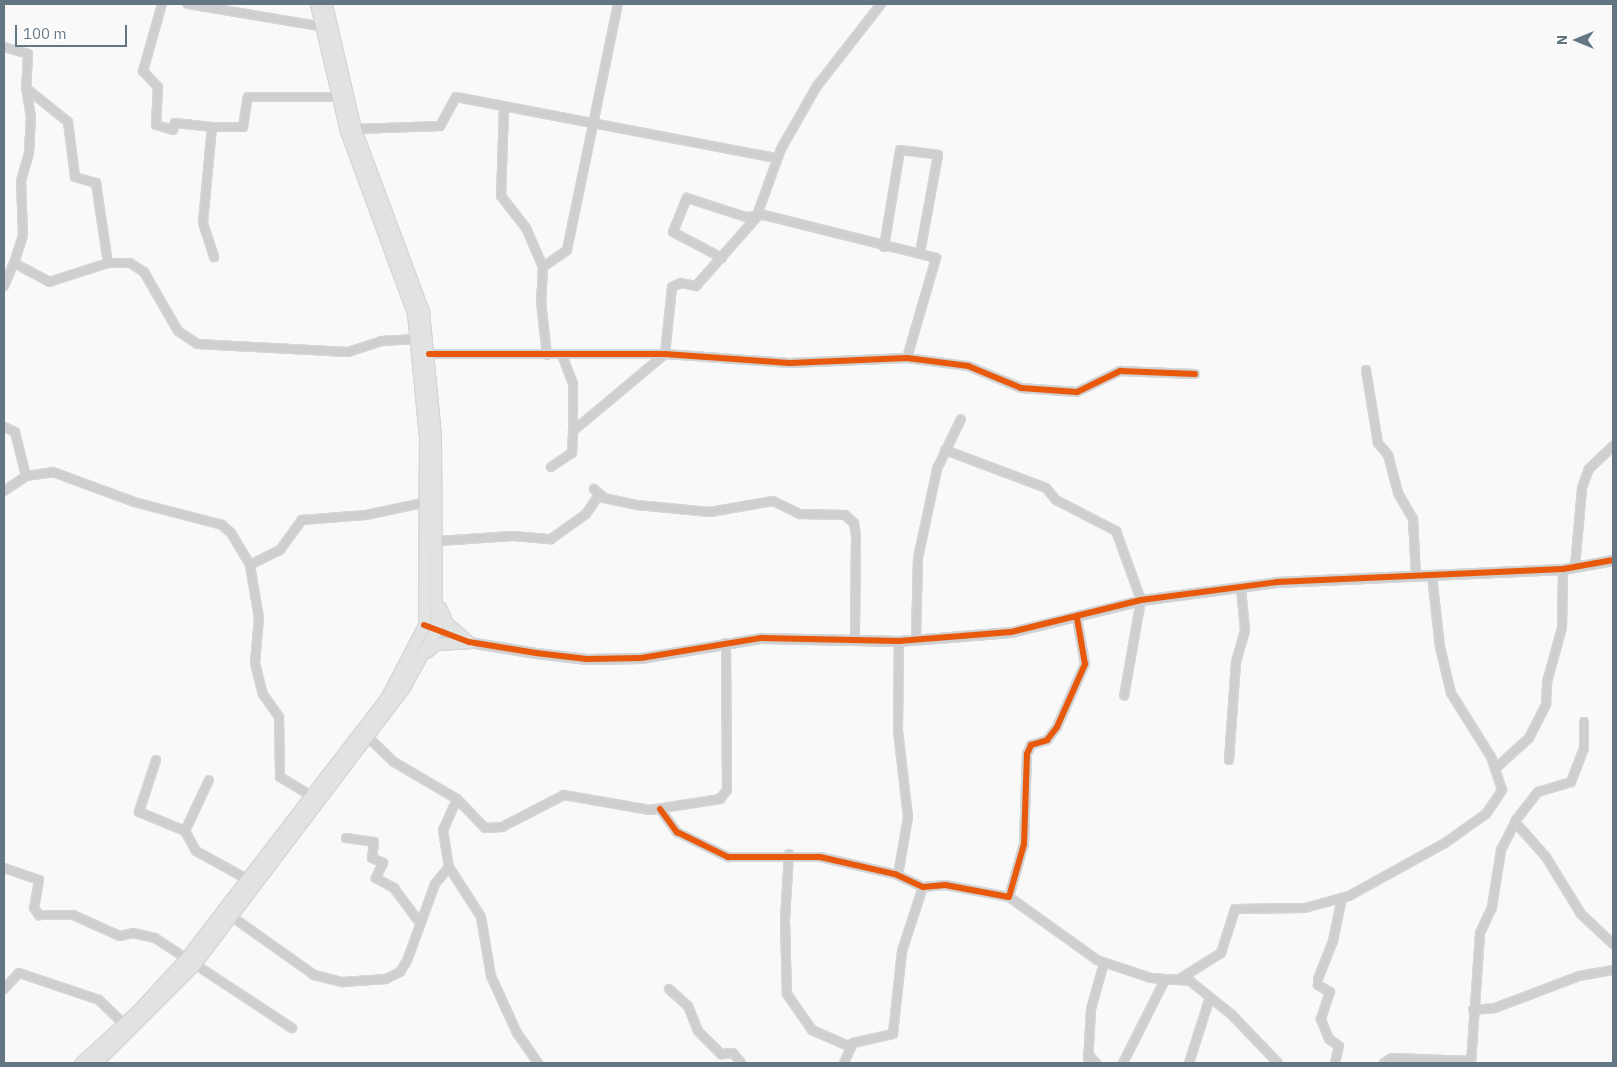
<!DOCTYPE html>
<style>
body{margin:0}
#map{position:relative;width:1617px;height:1067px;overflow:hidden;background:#f9f9f9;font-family:"IBM Plex Sans",sans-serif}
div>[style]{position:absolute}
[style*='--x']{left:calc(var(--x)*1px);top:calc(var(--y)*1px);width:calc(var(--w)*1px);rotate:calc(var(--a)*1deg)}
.roads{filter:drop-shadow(1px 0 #d5d6d7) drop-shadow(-1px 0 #d5d6d7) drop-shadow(0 1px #d5d6d7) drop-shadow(0 -1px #d5d6d7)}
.minor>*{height:8px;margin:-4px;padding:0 4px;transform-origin:4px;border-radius:4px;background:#cecfd0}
.tertiary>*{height:9px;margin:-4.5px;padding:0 4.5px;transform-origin:4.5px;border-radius:4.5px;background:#cecfd0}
.primary>*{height:11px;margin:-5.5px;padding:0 5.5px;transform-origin:5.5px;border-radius:5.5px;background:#e1e2e2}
.cycleway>*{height:6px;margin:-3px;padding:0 3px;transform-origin:3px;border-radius:3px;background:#e8590c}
span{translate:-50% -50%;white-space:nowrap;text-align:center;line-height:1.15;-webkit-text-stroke:5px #fff;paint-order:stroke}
.frame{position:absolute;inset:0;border:5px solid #657683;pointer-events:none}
.north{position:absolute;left:1552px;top:15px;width:50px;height:50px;-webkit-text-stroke:4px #fff;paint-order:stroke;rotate:270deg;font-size:14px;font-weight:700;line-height:20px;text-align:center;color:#657683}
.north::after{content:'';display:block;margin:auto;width:18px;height:22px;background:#657683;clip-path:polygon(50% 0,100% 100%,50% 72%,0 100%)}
.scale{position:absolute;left:15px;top:25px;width:112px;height:22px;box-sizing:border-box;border:2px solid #657683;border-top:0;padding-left:6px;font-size:15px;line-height:18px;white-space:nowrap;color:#657683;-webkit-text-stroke:4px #fff;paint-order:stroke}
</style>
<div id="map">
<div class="roads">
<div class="minor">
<i style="--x:162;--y:4;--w:70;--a:105.8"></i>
<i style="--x:143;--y:71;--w:22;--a:47"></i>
<i style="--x:158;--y:87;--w:38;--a:93"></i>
<i style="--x:156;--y:125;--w:18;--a:16"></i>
<i style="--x:173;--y:130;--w:7;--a:-74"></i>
<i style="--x:175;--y:123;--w:37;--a:6"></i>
<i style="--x:212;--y:127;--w:96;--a:95.4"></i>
<i style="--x:203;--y:223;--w:36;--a:72"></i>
<i style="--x:188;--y:4;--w:132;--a:9.6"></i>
<i style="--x:4;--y:47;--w:25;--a:16"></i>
<i style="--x:28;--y:54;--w:34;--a:93"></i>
<i style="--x:26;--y:88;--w:54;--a:39"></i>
<i style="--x:68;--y:122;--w:55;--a:82.7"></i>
<i style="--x:75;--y:177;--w:22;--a:16"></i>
<i style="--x:96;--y:183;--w:81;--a:81.5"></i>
<i style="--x:504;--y:107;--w:89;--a:91.9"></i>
<i style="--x:501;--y:196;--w:41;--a:52"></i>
<i style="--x:526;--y:228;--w:43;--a:66.4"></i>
<i style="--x:543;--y:267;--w:35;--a:93"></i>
<i style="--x:541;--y:302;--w:53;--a:83.5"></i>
<i style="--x:212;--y:127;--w:31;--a:0"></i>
<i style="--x:243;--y:127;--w:30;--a:-81"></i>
<i style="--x:248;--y:97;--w:88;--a:0"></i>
<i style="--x:355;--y:129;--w:85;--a:-2"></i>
<i style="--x:440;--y:126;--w:33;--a:-61"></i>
<i style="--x:456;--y:97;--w:327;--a:10.8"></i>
<i style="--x:884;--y:247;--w:98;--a:-80.6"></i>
<i style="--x:900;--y:150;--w:38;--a:7"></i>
<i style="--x:938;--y:155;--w:100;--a:100.4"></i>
<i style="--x:722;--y:258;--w:55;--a:-152"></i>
<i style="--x:673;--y:232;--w:37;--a:-68"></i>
<i style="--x:687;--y:198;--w:62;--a:17.9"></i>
<i style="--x:746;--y:217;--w:18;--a:-6"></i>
<i style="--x:764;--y:215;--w:177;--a:14"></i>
<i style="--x:936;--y:258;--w:104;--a:106.2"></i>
<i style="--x:14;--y:263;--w:29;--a:-72"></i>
<i style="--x:23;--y:235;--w:54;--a:-92.1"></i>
<i style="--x:21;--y:181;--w:29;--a:-74"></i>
<i style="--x:29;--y:153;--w:35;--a:-87"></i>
<i style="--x:31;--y:118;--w:30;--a:-99"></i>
<i style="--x:543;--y:267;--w:29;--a:-35"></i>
<i style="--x:567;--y:250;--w:251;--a:-78.3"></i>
<i style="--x:4;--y:286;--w:25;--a:-67"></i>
<i style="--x:14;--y:263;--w:40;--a:28"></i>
<i style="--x:49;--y:282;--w:62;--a:-17.9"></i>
<i style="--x:108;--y:263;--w:22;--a:0"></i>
<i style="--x:130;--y:263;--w:17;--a:33"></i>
<i style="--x:144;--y:272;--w:68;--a:60"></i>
<i style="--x:178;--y:331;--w:23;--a:34"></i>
<i style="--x:197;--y:344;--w:151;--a:3"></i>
<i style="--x:348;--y:352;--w:35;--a:-18"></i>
<i style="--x:381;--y:341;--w:36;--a:-3"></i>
<i style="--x:429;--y:354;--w:236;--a:0"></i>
<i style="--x:665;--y:354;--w:125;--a:4.1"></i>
<i style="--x:790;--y:363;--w:117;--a:-2.4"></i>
<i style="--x:907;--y:358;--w:62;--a:7.5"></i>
<i style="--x:968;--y:366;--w:57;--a:22.5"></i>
<i style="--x:1021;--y:388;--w:56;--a:4.1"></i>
<i style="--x:1077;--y:392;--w:48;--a:-26"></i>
<i style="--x:1120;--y:371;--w:75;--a:2.3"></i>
<i style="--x:562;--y:355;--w:31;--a:69"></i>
<i style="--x:573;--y:384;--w:47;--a:90"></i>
<i style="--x:1366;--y:370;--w:74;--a:80.7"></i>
<i style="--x:1378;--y:443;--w:16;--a:50"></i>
<i style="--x:1388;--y:455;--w:39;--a:75"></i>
<i style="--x:1398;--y:493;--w:30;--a:60"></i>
<i style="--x:1413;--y:519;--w:57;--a:87"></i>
<i style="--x:4;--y:427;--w:12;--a:24"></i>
<i style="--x:15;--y:432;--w:45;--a:76"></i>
<i style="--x:945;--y:450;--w:108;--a:20.6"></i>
<i style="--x:1046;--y:488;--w:16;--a:50"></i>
<i style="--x:1056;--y:500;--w:68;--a:27.3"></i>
<i style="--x:1116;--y:531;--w:73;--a:70.1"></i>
<i style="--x:1141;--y:600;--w:97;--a:100"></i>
<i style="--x:551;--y:467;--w:25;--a:-34"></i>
<i style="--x:572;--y:453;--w:22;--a:-87"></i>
<i style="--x:573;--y:431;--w:120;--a:-39.9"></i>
<i style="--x:665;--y:354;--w:67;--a:-84"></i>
<i style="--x:672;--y:287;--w:10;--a:-24"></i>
<i style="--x:681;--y:283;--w:15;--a:11"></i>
<i style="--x:696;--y:286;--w:91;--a:-48.6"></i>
<i style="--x:756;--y:218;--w:73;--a:-70.1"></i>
<i style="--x:781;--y:149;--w:73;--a:-60.3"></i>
<i style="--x:817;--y:86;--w:104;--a:-52"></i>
<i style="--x:594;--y:489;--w:13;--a:42"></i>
<i style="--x:604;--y:498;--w:34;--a:12"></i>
<i style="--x:637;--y:505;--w:73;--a:5.5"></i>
<i style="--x:710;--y:512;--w:64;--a:-9.9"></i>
<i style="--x:773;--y:501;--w:30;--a:26"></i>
<i style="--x:800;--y:514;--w:45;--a:1.3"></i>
<i style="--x:845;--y:515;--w:12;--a:42"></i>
<i style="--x:854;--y:523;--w:13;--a:81"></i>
<i style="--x:856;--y:536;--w:104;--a:90.6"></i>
<i style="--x:4;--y:491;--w:27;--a:-34"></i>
<i style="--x:26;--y:476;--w:27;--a:-8"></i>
<i style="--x:53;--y:472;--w:86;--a:20.3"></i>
<i style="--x:134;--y:502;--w:91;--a:14.6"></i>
<i style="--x:222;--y:525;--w:12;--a:42"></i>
<i style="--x:231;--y:533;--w:37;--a:59"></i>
<i style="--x:250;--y:565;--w:54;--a:80.4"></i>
<i style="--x:259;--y:618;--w:45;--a:95.1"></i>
<i style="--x:255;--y:663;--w:32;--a:76"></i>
<i style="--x:263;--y:694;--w:28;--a:55"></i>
<i style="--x:279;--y:717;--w:60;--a:89"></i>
<i style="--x:280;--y:777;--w:37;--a:31"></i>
<i style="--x:438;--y:541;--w:75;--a:-3.8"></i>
<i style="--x:513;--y:536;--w:38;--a:5"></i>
<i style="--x:551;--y:539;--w:43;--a:-35.5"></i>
<i style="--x:586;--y:514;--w:22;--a:-56"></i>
<i style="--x:250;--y:565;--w:34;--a:-27"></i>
<i style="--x:280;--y:550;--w:37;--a:-54"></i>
<i style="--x:302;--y:520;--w:64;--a:-4.5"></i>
<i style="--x:366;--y:515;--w:62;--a:-12"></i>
<i style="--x:1575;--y:567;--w:79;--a:-84.9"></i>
<i style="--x:1582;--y:488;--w:20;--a:-70"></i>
<i style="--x:1589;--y:469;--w:33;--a:-44"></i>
<i style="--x:916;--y:639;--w:81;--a:-88.6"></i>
<i style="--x:918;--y:558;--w:91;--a:-77.9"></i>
<i style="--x:937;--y:469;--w:55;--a:-64.4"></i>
<i style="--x:368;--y:737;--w:36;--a:44"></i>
<i style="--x:394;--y:762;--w:73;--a:30.4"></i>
<i style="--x:457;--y:799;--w:40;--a:46"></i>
<i style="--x:485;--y:828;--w:17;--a:-3"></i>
<i style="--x:502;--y:827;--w:70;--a:-27.3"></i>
<i style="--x:564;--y:795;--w:87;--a:9.9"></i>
<i style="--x:650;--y:810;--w:71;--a:-8.9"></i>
<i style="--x:720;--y:799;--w:11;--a:-52"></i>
<i style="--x:727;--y:790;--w:147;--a:-90.4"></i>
<i style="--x:156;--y:760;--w:55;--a:108.1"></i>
<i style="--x:139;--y:812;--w:50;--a:22.4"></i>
<i style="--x:185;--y:831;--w:23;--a:61"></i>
<i style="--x:196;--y:851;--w:58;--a:28.8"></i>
<i style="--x:1229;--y:760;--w:98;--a:-85.9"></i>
<i style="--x:1236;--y:662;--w:33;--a:-74"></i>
<i style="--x:1245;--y:630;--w:42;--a:-95.4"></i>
<i style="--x:1496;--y:768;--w:45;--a:-42.3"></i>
<i style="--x:1529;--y:738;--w:38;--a:-63"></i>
<i style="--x:1546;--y:704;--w:22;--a:-87"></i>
<i style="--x:1547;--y:682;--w:56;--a:-74.5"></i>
<i style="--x:1562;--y:628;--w:59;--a:-89"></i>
<i style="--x:457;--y:799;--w:34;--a:114"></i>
<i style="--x:443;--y:830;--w:37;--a:81"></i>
<i style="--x:449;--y:867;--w:59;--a:57.4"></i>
<i style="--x:481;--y:917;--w:60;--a:80.4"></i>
<i style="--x:491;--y:976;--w:63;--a:65.5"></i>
<i style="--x:517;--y:1033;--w:37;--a:55"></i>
<i style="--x:660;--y:809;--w:29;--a:54"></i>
<i style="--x:677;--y:832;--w:57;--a:26.1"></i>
<i style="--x:728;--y:857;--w:92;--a:0"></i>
<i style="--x:820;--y:857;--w:77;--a:12.8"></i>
<i style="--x:895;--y:874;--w:31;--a:25"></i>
<i style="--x:923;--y:887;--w:22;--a:-5"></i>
<i style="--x:945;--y:885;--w:65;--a:10.6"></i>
<i style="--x:1009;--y:897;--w:55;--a:-74.2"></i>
<i style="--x:1024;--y:844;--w:90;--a:-88.1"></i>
<i style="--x:1027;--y:754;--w:10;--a:-66"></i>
<i style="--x:1031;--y:745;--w:17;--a:-17"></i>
<i style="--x:1047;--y:740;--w:16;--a:-52"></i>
<i style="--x:1057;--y:727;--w:69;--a:-66"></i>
<i style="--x:1085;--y:664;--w:47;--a:-99.9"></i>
<i style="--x:1515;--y:822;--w:47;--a:48.5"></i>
<i style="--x:1546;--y:857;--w:67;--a:58.4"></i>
<i style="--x:1581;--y:914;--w:44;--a:43.2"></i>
<i style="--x:185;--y:831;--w:56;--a:-64.8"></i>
<i style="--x:346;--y:838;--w:28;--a:8"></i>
<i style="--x:374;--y:842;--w:16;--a:97"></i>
<i style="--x:372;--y:858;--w:12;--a:24"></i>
<i style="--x:383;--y:863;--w:17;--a:115"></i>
<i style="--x:376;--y:878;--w:21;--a:29"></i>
<i style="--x:394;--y:888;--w:44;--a:53.4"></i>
<i style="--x:789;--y:854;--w:66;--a:93.5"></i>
<i style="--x:785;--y:920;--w:74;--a:88.5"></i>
<i style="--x:787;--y:994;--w:44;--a:55.2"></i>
<i style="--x:812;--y:1030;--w:43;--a:23.6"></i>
<i style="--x:4;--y:868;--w:37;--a:19"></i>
<i style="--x:39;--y:880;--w:28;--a:100"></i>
<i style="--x:34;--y:908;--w:9;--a:54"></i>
<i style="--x:39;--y:915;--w:34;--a:0"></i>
<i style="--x:73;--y:915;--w:51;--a:24.1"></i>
<i style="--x:120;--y:936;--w:13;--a:-13"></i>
<i style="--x:133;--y:933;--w:23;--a:13"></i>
<i style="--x:155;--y:938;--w:164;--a:33.3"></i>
<i style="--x:898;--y:875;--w:59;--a:-80.2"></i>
<i style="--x:908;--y:817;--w:88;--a:-96.6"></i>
<i style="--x:898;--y:730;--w:89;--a:-89.4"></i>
<i style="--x:1009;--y:897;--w:108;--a:35.6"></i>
<i style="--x:1097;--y:960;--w:57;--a:18.4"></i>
<i style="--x:1151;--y:978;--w:39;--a:4"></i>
<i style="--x:1190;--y:981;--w:54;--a:39"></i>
<i style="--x:1232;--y:1015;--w:66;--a:46.2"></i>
<i style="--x:231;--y:916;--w:102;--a:35.4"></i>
<i style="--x:314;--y:975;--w:30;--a:14"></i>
<i style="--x:343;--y:982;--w:43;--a:-4"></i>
<i style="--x:386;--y:979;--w:16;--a:-27"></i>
<i style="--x:400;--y:972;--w:13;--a:-58"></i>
<i style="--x:407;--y:961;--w:82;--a:-70"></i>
<i style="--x:435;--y:884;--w:22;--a:-51"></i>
<i style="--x:1178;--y:980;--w:51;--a:-32.1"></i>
<i style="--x:1221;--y:953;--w:46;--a:-72.3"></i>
<i style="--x:1235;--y:909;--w:70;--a:-0.8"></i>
<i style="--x:1305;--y:908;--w:46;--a:-15.3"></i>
<i style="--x:1349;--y:896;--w:110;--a:-28.9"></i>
<i style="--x:1445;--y:843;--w:50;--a:-35.3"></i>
<i style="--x:1486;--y:814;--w:29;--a:-56"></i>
<i style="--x:1502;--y:790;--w:35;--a:-108"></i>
<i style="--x:1491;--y:757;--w:75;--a:-122"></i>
<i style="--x:1451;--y:693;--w:47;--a:-103.4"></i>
<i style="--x:1440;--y:647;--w:71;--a:-96.4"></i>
<i style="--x:4;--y:989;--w:22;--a:-47"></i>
<i style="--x:19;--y:973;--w:84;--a:18.6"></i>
<i style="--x:99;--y:1000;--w:35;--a:44"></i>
<i style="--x:669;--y:989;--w:25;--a:42"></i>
<i style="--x:688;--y:1006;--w:27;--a:68"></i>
<i style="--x:698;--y:1031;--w:33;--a:45"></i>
<i style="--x:721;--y:1054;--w:12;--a:-5"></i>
<i style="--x:733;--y:1053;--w:13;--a:51"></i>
<i style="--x:1473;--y:1010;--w:22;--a:-5"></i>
<i style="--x:1495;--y:1008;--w:90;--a:-20.9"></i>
<i style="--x:1579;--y:976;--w:35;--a:-10"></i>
<i style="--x:1088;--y:1054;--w:12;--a:48"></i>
<i style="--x:844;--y:1063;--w:22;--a:-66"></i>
<i style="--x:853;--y:1043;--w:41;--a:-12.7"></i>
<i style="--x:893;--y:1034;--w:83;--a:-83.8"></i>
<i style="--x:902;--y:951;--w:67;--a:-71.8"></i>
<i style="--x:1088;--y:1063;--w:54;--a:-86.8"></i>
<i style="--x:1091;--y:1009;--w:48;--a:-74.2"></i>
<i style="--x:1123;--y:1063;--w:93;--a:-63.2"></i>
<i style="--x:1189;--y:1063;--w:69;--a:-72.3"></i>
<i style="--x:1335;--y:1063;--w:17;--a:-77"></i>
<i style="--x:1339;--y:1046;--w:12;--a:-145"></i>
<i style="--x:1329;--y:1039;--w:22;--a:-112"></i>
<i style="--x:1321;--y:1019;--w:28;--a:-72"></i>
<i style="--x:1330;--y:992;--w:14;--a:-150"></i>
<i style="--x:1318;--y:985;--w:6;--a:-90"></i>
<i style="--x:1318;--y:979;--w:41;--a:-68.5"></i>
<i style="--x:1333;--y:941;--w:44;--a:-78.2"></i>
<i style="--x:1384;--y:1063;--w:9;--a:-32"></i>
<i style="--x:1392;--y:1058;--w:79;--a:2.2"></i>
<i style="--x:1471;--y:1063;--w:130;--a:-86"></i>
<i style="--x:1480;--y:933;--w:29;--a:-65"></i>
<i style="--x:1492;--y:907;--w:58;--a:-81"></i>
<i style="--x:1501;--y:850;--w:34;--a:-63"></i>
<i style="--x:1516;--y:820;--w:36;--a:-52"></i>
<i style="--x:1538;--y:792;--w:34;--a:-17"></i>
<i style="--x:1571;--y:782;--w:36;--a:-69"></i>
<i style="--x:1584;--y:748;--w:26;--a:-90"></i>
</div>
<div class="tertiary">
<i style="--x:431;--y:628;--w:40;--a:20.2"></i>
<i style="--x:469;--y:642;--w:68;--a:9.3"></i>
<i style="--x:536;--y:653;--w:51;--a:6.7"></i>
<i style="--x:587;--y:659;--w:54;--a:-1.1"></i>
<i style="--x:641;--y:658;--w:122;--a:-9.5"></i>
<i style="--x:761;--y:638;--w:138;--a:1.2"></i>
<i style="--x:899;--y:641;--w:112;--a:-4.6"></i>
<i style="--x:1011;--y:632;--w:134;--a:-13.8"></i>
<i style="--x:1141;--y:600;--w:137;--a:-7.5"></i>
<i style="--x:1277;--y:582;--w:286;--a:-2.6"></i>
<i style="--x:1563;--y:569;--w:51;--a:-10.2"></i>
</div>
<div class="primary">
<i style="--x:440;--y:607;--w:17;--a:66"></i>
<i style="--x:447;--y:623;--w:29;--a:41"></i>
<i style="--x:427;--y:652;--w:12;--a:-42"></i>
<i style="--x:436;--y:644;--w:33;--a:-3"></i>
<i style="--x:80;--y:1063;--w:79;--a:-42.4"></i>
<i style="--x:138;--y:1010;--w:69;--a:-47.3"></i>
<i style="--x:185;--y:959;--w:329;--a:-52.4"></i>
<i style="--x:386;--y:698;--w:82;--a:-62.5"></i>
<i style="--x:424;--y:625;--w:188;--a:-89.7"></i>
<i style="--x:425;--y:437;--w:125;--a:-95.5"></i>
<i style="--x:413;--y:313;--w:194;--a:-110.2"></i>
<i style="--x:346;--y:131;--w:130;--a:-103.3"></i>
<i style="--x:96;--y:1063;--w:139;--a:-45"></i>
<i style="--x:194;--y:965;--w:346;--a:-52.9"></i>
<i style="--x:403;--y:689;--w:68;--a:-61.2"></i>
<i style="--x:436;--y:629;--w:193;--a:-90.3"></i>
<i style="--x:435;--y:436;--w:126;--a:-95.5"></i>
<i style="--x:423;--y:311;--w:194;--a:-110.5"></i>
<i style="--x:355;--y:129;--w:128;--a:-103.1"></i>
</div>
</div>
<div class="cycleway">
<i style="--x:429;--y:354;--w:236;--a:0"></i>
<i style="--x:665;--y:354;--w:125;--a:4.1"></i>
<i style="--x:790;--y:363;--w:117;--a:-2.4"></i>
<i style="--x:907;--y:358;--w:62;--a:7.5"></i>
<i style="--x:968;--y:366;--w:57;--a:22.5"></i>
<i style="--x:1021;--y:388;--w:56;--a:4.1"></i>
<i style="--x:1077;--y:392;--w:48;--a:-26"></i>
<i style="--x:1120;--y:371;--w:75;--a:2.3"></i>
<i style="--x:424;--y:625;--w:48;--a:20.7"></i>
<i style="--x:469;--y:642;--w:68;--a:9.3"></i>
<i style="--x:536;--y:653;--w:51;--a:6.7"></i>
<i style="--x:587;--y:659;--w:54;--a:-1.1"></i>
<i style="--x:641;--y:658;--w:122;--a:-9.5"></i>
<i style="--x:761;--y:638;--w:138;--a:1.2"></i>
<i style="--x:899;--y:641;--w:112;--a:-4.6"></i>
<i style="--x:1011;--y:632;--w:134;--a:-13.8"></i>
<i style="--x:1141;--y:600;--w:137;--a:-7.5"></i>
<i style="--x:1277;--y:582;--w:286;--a:-2.6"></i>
<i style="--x:1563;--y:569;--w:51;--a:-10.2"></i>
<i style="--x:660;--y:809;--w:29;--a:54"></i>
<i style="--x:677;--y:832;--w:57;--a:26.1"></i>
<i style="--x:728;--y:857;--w:92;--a:0"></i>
<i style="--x:820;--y:857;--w:77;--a:12.8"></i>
<i style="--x:895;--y:874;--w:31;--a:25"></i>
<i style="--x:923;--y:887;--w:22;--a:-5"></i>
<i style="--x:945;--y:885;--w:65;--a:10.6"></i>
<i style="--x:1009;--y:897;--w:55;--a:-74.2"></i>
<i style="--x:1024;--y:844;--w:90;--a:-88.1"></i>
<i style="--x:1027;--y:754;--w:10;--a:-66"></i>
<i style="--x:1031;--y:745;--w:17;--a:-17"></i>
<i style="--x:1047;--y:740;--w:16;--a:-52"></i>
<i style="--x:1057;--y:727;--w:69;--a:-66"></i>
<i style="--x:1085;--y:664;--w:47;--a:-99.9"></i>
</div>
<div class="frame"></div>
<div class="north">N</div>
<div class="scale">100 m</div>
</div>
